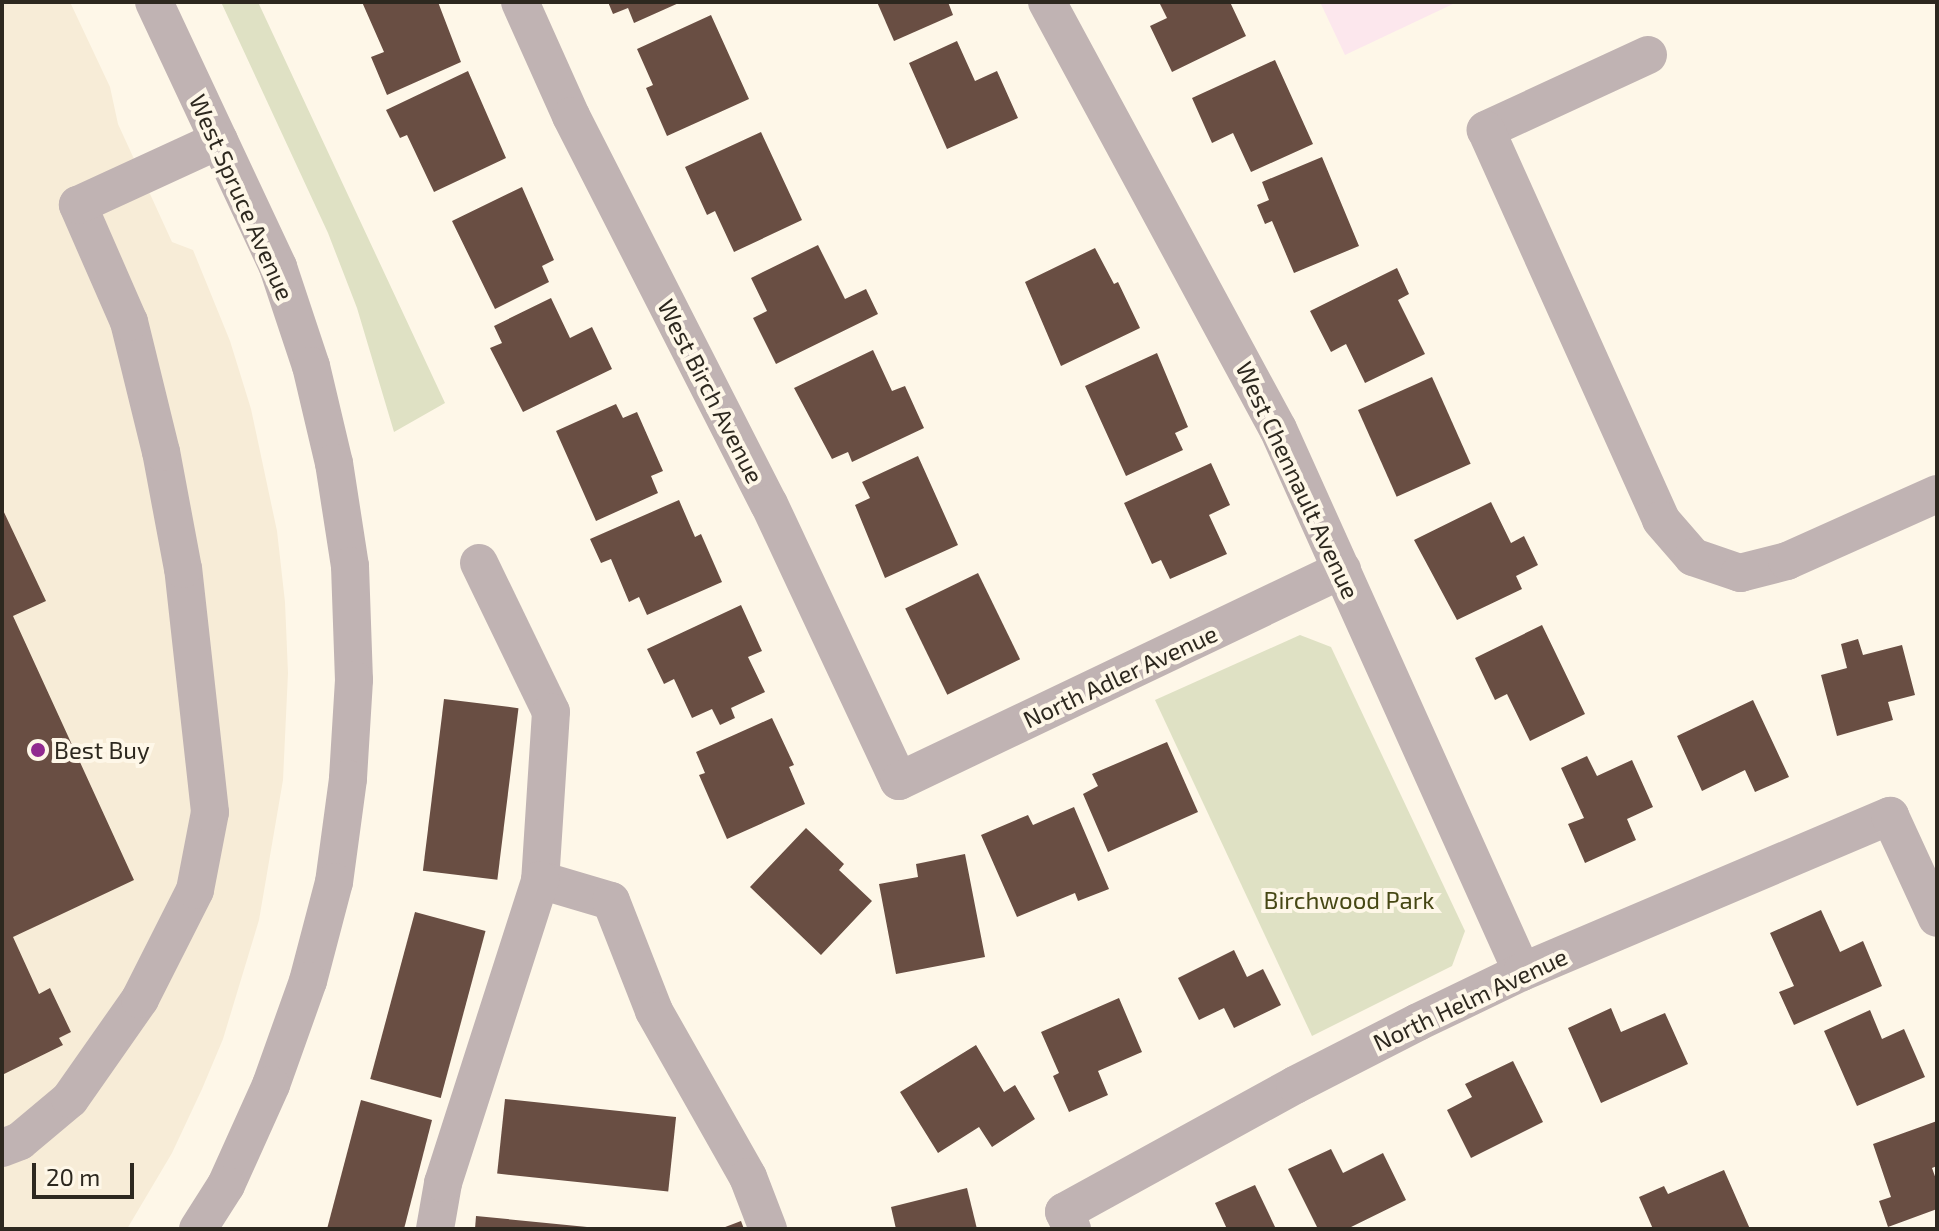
<!DOCTYPE html>
<style>
body{margin:0}
#map{position:relative;width:1939px;height:1231px;overflow:hidden;background:#fef7e8;font-family:"Exo 2",sans-serif}
div>[style]{position:absolute}
[style*='--x']{left:calc(var(--x)*1px);top:calc(var(--y)*1px);width:calc(var(--w)*1px);rotate:calc(var(--a)*1deg)}
.commercial>*{inset:0;background:#f7ecd7}
.industrial>*{inset:0;background:#fce7ed}
.green>*{inset:0;background:#dfe1c4}
.building>*{inset:0;background:#694e43;transform-origin:0 0}
.minor>*{height:38px;margin:-19px;padding:0 19px;transform-origin:19px;border-radius:19px;background:#c0b3b3}
.dots>*{width:22px;height:22px;translate:-50% -50%;box-sizing:border-box;border:4px solid #fef7e8;border-radius:50%}
span{translate:-50% -50%;white-space:nowrap;text-align:center;line-height:1.15;-webkit-text-stroke:8px #fef7e8;paint-order:stroke}
.street-label{font-size:24px;color:#2d281f}
.poi-label{font-size:24px;color:#2d281f}
.left{translate:0 -50%;text-align:left}
.park-label{font-size:24px;color:#464714}
.frame{position:absolute;inset:0;border:4px solid #2d281f;pointer-events:none}
.scale{position:absolute;left:32px;top:1163px;width:102px;height:36px;box-sizing:border-box;border:4px solid #2d281f;border-top:0;padding-left:10px;font-size:24px;line-height:28px;white-space:nowrap;color:#2d281f;-webkit-text-stroke:6px #fef7e8;paint-order:stroke}
</style>
<div id="map">
<div class="commercial">
<i style="clip-path:polygon(2px 2px,70px 2px,110px 87px,118px 124px,172px 242px,193px 250px,230px 341px,251px 409px,277px 531px,285px 602px,288px 673px,283px 780px,259px 920px,223px 1039px,202px 1089px,172px 1153px,127px 1229px,2px 1229px)"></i>
</div>
<div class="industrial">
<i style="clip-path:polygon(1320px 2px,1451px 2px,1453px 4px,1345px 55px)"></i>
</div>
<div class="green">
<i style="clip-path:polygon(221px 2px,258px 2px,445px 403px,394px 432px,357px 308px,328px 233px)"></i>
<i style="clip-path:polygon(1300px 635px,1331px 647px,1465px 931px,1452px 966px,1312px 1036px,1155px 700px)"></i>
</div>
<div class="building">
<i style="clip-path:polygon(362px 2px,438px 2px,461px 62px,387px 95px,371px 57px,384px 52px)"></i>
<i style="clip-path:polygon(608px 2px,681px 2px,634px 23px,628px 8px,613px 14px)"></i>
<i style="clip-path:polygon(877px 2px,948px 2px,953px 15px,894px 41px)"></i>
<i style="clip-path:polygon(1159px 2px,1230px 2px,1246px 36px,1172px 72px,1150px 26px,1167px 18px)"></i>
<i style="clip-path:polygon(711px 15px,749px 99px,667px 136px,646px 88px,653px 85px,637px 49px)"></i>
<i style="clip-path:polygon(957px 41px,975px 81px,997px 71px,1018px 118px,947px 149px,909px 63px)"></i>
<i style="clip-path:polygon(1275px 60px,1313px 144px,1251px 172px,1233px 133px,1212px 143px,1192px 98px)"></i>
<i style="clip-path:polygon(468px 71px,506px 158px,434px 192px,407px 135px,400px 138px,386px 110px)"></i>
<i style="clip-path:polygon(761px 132px,802px 220px,734px 252px,715px 211px,707px 215px,685px 167px)"></i>
<i style="clip-path:polygon(1322px 157px,1359px 246px,1294px 273px,1272px 221px,1265px 224px,1257px 205px,1269px 200px,1262px 182px)"></i>
<i style="clip-path:polygon(522px 187px,554px 260px,542px 266px,549px 282px,495px 309px,452px 221px)"></i>
<i style="clip-path:polygon(818px 245px,845px 299px,866px 289px,878px 314px,776px 364px,753px 318px,767px 311px,751px 278px)"></i>
<i style="clip-path:polygon(1095px 248px,1114px 284px,1118px 282px,1140px 328px,1061px 366px,1025px 282px)"></i>
<i style="clip-path:polygon(1397px 268px,1409px 294px,1398px 300px,1425px 354px,1365px 383px,1346px 344px,1331px 352px,1310px 311px)"></i>
<i style="clip-path:polygon(551px 298px,570px 338px,592px 327px,612px 369px,523px 412px,490px 348px,502px 343px,494px 326px)"></i>
<i style="clip-path:polygon(873px 350px,892px 391px,905px 386px,924px 428px,852px 462px,848px 452px,832px 459px,794px 388px)"></i>
<i style="clip-path:polygon(1157px 353px,1188px 427px,1175px 433px,1183px 450px,1126px 476px,1085px 386px)"></i>
<i style="left:1432px;top:377px;width:95px;height:81px;rotate:66deg"></i>
<i style="clip-path:polygon(616px 404px,623px 418px,637px 412px,663px 471px,651px 476px,658px 493px,596px 521px,556px 431px)"></i>
<i style="clip-path:polygon(918px 456px,958px 545px,885px 578px,855px 505px,870px 498px,862px 482px)"></i>
<i style="clip-path:polygon(1211px 463px,1230px 505px,1209px 515px,1227px 554px,1170px 579px,1161px 560px,1152px 564px,1124px 503px)"></i>
<i style="clip-path:polygon(679px 500px,695px 537px,701px 534px,722px 582px,647px 615px,639px 597px,629px 602px,611px 559px,601px 563px,590px 539px)"></i>
<i style="clip-path:polygon(1491px 502px,1511px 543px,1524px 536px,1538px 565px,1516px 576px,1522px 589px,1457px 620px,1414px 540px)"></i>
<i style="clip-path:polygon(2px 508px,46px 601px,13px 616px,134px 880px,13px 937px,39px 994px,50px 988px,71px 1032px,59px 1038px,63px 1045px,2px 1075px)"></i>
<i style="left:978px;top:573px;width:96px;height:81px;rotate:64deg"></i>
<i style="clip-path:polygon(741px 605px,762px 651px,748px 657px,765px 692px,731px 708px,735px 718px,720px 725px,712px 709px,692px 718px,674px 679px,664px 684px,647px 649px)"></i>
<i style="clip-path:polygon(1542px 625px,1585px 714px,1530px 741px,1507px 694px,1495px 700px,1475px 658px)"></i>
<i style="clip-path:polygon(1858px 639px,1863px 655px,1902px 645px,1915px 695px,1888px 702px,1893px 720px,1837px 736px,1821px 675px,1847px 668px,1841px 644px)"></i>
<i style="left:444px;top:699px;width:75px;height:173px;rotate:7deg"></i>
<i style="clip-path:polygon(1753px 700px,1789px 777px,1755px 792px,1745px 770px,1702px 791px,1677px 736px)"></i>
<i style="clip-path:polygon(772px 718px,794px 765px,789px 767px,805px 804px,727px 839px,699px 775px,705px 773px,696px 752px)"></i>
<i style="clip-path:polygon(1167px 742px,1198px 812px,1108px 852px,1083px 794px,1098px 786px,1092px 774px)"></i>
<i style="clip-path:polygon(1587px 756px,1597px 776px,1632px 760px,1653px 807px,1627px 819px,1636px 840px,1585px 863px,1568px 824px,1584px 818px,1561px 768px)"></i>
<i style="clip-path:polygon(1074px 807px,1109px 889px,1078px 901px,1075px 893px,1017px 917px,981px 835px,1028px 815px,1033px 825px)"></i>
<i style="clip-path:polygon(806px 828px,844px 864px,839px 870px,872px 901px,821px 955px,750px 887px)"></i>
<i style="clip-path:polygon(965px 854px,985px 957px,896px 974px,879px 884px,918px 877px,916px 864px)"></i>
<i style="clip-path:polygon(1821px 910px,1840px 952px,1863px 941px,1882px 986px,1794px 1025px,1779px 992px,1794px 986px,1770px 933px)"></i>
<i style="left:415px;top:912px;width:73px;height:173px;rotate:15deg"></i>
<i style="clip-path:polygon(1234px 950px,1247px 977px,1263px 969px,1281px 1005px,1234px 1028px,1224px 1008px,1199px 1020px,1178px 978px)"></i>
<i style="clip-path:polygon(1119px 998px,1142px 1052px,1098px 1071px,1108px 1095px,1069px 1112px,1053px 1076px,1059px 1073px,1041px 1032px)"></i>
<i style="clip-path:polygon(1611px 1008px,1621px 1032px,1665px 1013px,1688px 1064px,1601px 1103px,1568px 1028px)"></i>
<i style="clip-path:polygon(1870px 1010px,1882px 1039px,1904px 1029px,1925px 1077px,1857px 1106px,1824px 1031px)"></i>
<i style="clip-path:polygon(976px 1045px,1004px 1092px,1015px 1085px,1035px 1119px,992px 1147px,979px 1127px,938px 1153px,900px 1092px)"></i>
<i style="clip-path:polygon(1513px 1061px,1543px 1122px,1471px 1158px,1447px 1110px,1472px 1097px,1465px 1084px)"></i>
<i style="left:505px;top:1099px;width:172px;height:75px;rotate:6deg"></i>
<i style="clip-path:polygon(361px 1100px,432px 1120px,404px 1229px,327px 1229px)"></i>
<i style="clip-path:polygon(1937px 1121px,1937px 1166px,1932px 1168px,1937px 1182px,1937px 1209px,1888px 1227px,1879px 1201px,1891px 1197px,1873px 1144px)"></i>
<i style="clip-path:polygon(1331px 1149px,1343px 1173px,1383px 1153px,1406px 1200px,1347px 1229px,1318px 1229px,1288px 1169px)"></i>
<i style="clip-path:polygon(1724px 1170px,1750px 1229px,1653px 1229px,1639px 1197px,1664px 1186px,1668px 1194px)"></i>
<i style="clip-path:polygon(1255px 1185px,1276px 1229px,1227px 1229px,1215px 1203px)"></i>
<i style="clip-path:polygon(967px 1188px,977px 1229px,896px 1229px,891px 1207px)"></i>
<i style="clip-path:polygon(476px 1216px,587px 1227px,586px 1229px,475px 1229px)"></i>
<i style="clip-path:polygon(741px 1221px,744px 1229px,720px 1229px)"></i>
</div>
<div class="minor">
<i style="--x:154;--y:2;--w:293;--a:64.9"></i>
<i style="--x:278;--y:267;--w:104;--a:71.6"></i>
<i style="--x:311;--y:366;--w:100;--a:76.7"></i>
<i style="--x:334;--y:463;--w:104;--a:81.2"></i>
<i style="--x:350;--y:566;--w:114;--a:88"></i>
<i style="--x:354;--y:680;--w:99;--a:93.5"></i>
<i style="--x:348;--y:779;--w:104;--a:97.7"></i>
<i style="--x:334;--y:882;--w:102;--a:104.7"></i>
<i style="--x:308;--y:981;--w:110;--a:109.6"></i>
<i style="--x:271;--y:1085;--w:110;--a:114.2"></i>
<i style="--x:226;--y:1185;--w:52;--a:122.5"></i>
<i style="--x:520;--y:2;--w:125;--a:65.9"></i>
<i style="--x:571;--y:116;--w:436;--a:63"></i>
<i style="--x:769;--y:504;--w:306;--a:64.9"></i>
<i style="--x:899;--y:781;--w:491;--a:-25.5"></i>
<i style="--x:1047;--y:2;--w:485;--a:61.6"></i>
<i style="--x:1278;--y:429;--w:595;--a:65.8"></i>
<i style="--x:1648;--y:55;--w:179;--a:155.2"></i>
<i style="--x:1486;--y:130;--w:427;--a:65.8"></i>
<i style="--x:1661;--y:520;--w:49;--a:49.1"></i>
<i style="--x:1693;--y:557;--w:50;--a:18.8"></i>
<i style="--x:1740;--y:573;--w:49;--a:-14.3"></i>
<i style="--x:1787;--y:561;--w:164;--a:-24.1"></i>
<i style="--x:479;--y:563;--w:165;--a:64.2"></i>
<i style="--x:551;--y:712;--w:168;--a:93.7"></i>
<i style="--x:540;--y:880;--w:74;--a:16.5"></i>
<i style="--x:611;--y:901;--w:118;--a:68.6"></i>
<i style="--x:654;--y:1011;--w:191;--a:60.5"></i>
<i style="--x:748;--y:1177;--w:56;--a:69"></i>
<i style="--x:2;--y:1148;--w:19;--a:-21"></i>
<i style="--x:20;--y:1141;--w:65;--a:-40"></i>
<i style="--x:70;--y:1099;--w:122;--a:-55"></i>
<i style="--x:140;--y:999;--w:122;--a:-63.2"></i>
<i style="--x:195;--y:890;--w:79;--a:-79.1"></i>
<i style="--x:210;--y:812;--w:244;--a:-96.3"></i>
<i style="--x:183;--y:569;--w:119;--a:-100.6"></i>
<i style="--x:161;--y:452;--w:134;--a:-103.8"></i>
<i style="--x:129;--y:322;--w:128;--a:-113.6"></i>
<i style="--x:78;--y:205;--w:155;--a:-24.7"></i>
<i style="--x:435;--y:1229;--w:47;--a:-80.1"></i>
<i style="--x:443;--y:1183;--w:318;--a:-72.2"></i>
<i style="--x:1072;--y:1229;--w:19;--a:-115"></i>
<i style="--x:1064;--y:1212;--w:264;--a:-28.8"></i>
<i style="--x:1295;--y:1085;--w:138;--a:-27.1"></i>
<i style="--x:1418;--y:1022;--w:115;--a:-25.7"></i>
<i style="--x:1522;--y:972;--w:400;--a:-23"></i>
<i style="--x:1890;--y:816;--w:112;--a:65.3"></i>
</div>
<div class="dots">
<i style="left:38px;top:750px;background:#912a8f"></i>
</div>
<div class="street-label">
<span style="left:242px;top:197px;rotate:66deg">West Spruce Avenue</span>
<span style="left:711px;top:391px;rotate:63deg">West Birch Avenue</span>
<span style="left:1298px;top:480px;rotate:65deg">West Chennault Avenue</span>
<span style="left:1120px;top:676px;rotate:-25deg">North Adler Avenue</span>
<span style="left:1470px;top:999px;rotate:-25deg">North Helm Avenue</span>
</div>
<div class="poi-label">
<span class="left" style="left:54px;top:750px">Best Buy</span>
</div>
<div class="park-label">
<span style="left:1349px;top:900px">Birchwood Park</span>
</div>
<div class="frame"></div>
<div class="scale">20 m</div>
</div>
